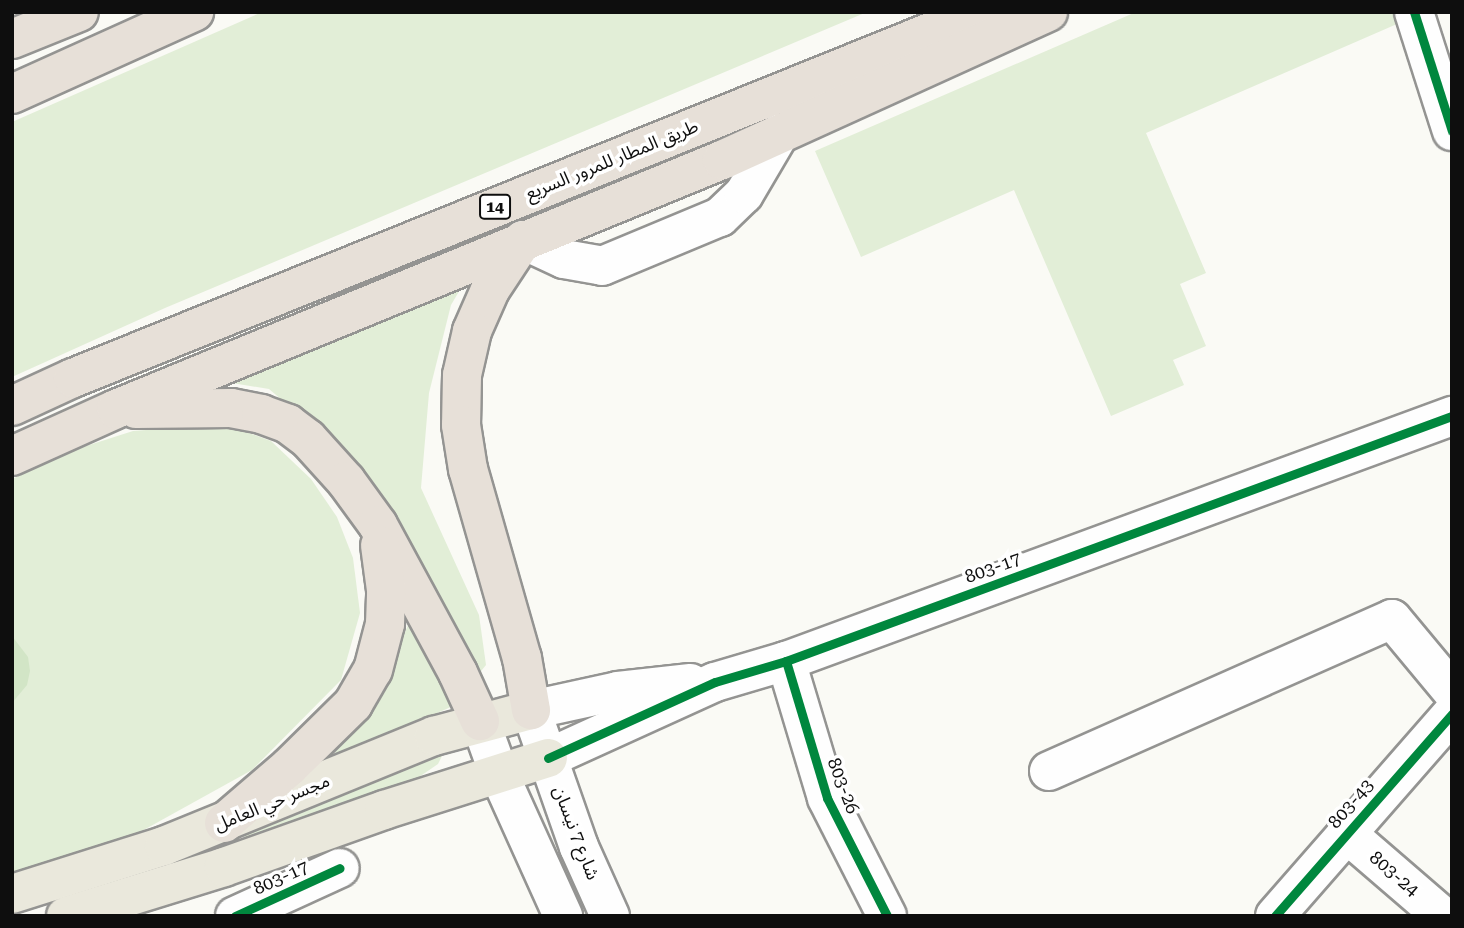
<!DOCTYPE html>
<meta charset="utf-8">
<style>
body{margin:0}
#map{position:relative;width:1464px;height:928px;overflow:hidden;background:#fafaf5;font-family:"Roboto Serif","Noto Sans Arabic",serif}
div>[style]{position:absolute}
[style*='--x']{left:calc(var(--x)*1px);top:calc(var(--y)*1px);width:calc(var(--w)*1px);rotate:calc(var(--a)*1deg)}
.green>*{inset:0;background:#e2eed7}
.forest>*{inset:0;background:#d2e5c6}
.roads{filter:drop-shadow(2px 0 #949492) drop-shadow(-2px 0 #949492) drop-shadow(0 2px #949492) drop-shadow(0 -2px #949492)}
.minor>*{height:38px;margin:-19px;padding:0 19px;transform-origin:19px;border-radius:19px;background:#fefefe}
.major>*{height:38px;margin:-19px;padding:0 19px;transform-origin:19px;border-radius:19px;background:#eae8dc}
.highway>*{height:38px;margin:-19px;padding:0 19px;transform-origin:19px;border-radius:19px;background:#e7e0d8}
.cycleway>*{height:9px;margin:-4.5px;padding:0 4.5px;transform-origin:4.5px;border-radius:4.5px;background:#00873e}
span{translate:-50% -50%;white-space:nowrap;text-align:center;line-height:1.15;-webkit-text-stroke:7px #fff;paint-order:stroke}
.shield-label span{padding:2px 5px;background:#fff;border:2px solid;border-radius:5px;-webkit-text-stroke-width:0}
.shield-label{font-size:16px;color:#0e0e0e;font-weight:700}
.street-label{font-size:18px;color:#0e0e0e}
.frame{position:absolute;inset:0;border:14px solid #0e0e0e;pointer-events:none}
</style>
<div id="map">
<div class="green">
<i style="clip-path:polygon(262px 12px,867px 12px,165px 308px,12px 377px,12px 122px)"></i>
<i style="clip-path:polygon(1136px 12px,1392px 12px,1397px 24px,1146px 133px,1206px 273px,1180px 284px,1206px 346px,1173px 360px,1184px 385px,1111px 416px,1014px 190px,861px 257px,815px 151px)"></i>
<i style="clip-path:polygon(461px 288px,451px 305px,429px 393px,421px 488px,479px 615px,486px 665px,477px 676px,322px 434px,269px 389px,232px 383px)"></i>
<i style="clip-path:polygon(224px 424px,271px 441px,311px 479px,337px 517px,353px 558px,360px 613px,341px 680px,252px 770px,131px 837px,12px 875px,12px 479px,83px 447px,133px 431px)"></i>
<i style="clip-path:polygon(409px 623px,453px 706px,327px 762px,371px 710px)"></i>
<i style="clip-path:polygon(444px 752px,438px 764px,419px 777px,388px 790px,246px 840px,242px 832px)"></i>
</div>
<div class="forest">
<i style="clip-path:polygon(12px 636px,28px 657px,30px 671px,27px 685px,12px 703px)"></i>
</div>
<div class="roads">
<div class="minor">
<i style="--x:1414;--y:12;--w:125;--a:72.3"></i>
<i style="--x:523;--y:240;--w:45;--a:24.9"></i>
<i style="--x:564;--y:259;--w:39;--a:10"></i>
<i style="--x:602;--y:266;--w:128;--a:-22.6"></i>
<i style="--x:720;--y:217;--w:33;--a:-44"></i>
<i style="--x:744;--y:194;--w:71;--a:-59.5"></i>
<i style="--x:786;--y:661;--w:143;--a:73.3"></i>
<i style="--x:827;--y:798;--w:132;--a:63"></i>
<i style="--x:480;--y:721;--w:56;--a:70.3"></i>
<i style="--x:499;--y:774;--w:156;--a:65.7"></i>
<i style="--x:548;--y:758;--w:183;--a:-24.5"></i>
<i style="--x:715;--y:682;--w:74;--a:-16.5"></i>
<i style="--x:786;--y:661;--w:710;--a:-20.2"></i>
<i style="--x:1049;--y:771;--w:375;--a:-23.9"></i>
<i style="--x:1392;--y:619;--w:94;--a:50.2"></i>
<i style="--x:1346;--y:833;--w:127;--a:40.8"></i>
<i style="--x:235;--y:916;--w:115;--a:-24.6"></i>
<i style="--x:610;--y:916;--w:76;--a:-114.2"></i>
<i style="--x:579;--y:847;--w:145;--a:-109.3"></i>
<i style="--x:531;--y:710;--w:89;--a:-12.3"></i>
<i style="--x:618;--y:691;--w:73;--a:-6.3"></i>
<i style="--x:1275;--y:916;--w:269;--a:-48.8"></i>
</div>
<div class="major">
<i style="--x:12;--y:894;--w:159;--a:-17.5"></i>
<i style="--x:164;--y:846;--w:292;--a:-22.2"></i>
<i style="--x:434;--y:736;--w:100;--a:-15"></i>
<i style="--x:66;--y:916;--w:165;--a:-17.2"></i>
<i style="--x:224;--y:867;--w:170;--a:-19.6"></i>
<i style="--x:384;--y:810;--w:172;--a:-17.6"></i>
</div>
<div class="highway">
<i style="--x:12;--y:39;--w:72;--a:-21.9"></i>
<i style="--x:12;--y:94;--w:200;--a:-24.3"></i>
<i style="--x:523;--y:240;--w:60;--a:123.4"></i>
<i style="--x:490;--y:290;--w:45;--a:113.7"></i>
<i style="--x:472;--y:331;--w:45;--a:102.8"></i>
<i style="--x:462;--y:375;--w:50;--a:91.1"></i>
<i style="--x:461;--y:425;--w:45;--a:81"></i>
<i style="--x:468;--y:469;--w:197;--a:74.1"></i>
<i style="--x:522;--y:658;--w:53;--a:80.2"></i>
<i style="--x:12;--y:406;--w:67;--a:-24.7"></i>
<i style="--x:73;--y:378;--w:978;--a:-21.98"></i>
<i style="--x:136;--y:409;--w:95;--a:-0.6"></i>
<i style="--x:231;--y:408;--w:31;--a:11"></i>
<i style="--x:261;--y:414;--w:29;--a:20"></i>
<i style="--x:288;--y:424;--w:25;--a:37"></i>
<i style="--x:308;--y:439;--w:57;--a:47.9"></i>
<i style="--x:346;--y:481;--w:54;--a:54"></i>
<i style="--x:378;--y:525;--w:168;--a:61.6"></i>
<i style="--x:458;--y:673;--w:53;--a:65.4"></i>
<i style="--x:12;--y:456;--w:114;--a:-24.3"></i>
<i style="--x:116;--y:409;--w:655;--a:-22.34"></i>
<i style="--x:722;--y:160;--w:358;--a:-24.4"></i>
<i style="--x:224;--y:823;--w:86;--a:-40.7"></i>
<i style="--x:289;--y:767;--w:90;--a:-44.5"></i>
<i style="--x:353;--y:704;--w:39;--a:-60"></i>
<i style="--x:373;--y:670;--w:48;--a:-75.4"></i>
<i style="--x:385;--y:624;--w:34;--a:-88"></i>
<i style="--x:386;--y:590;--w:45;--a:-97.6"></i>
</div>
</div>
<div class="cycleway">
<i style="--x:1414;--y:12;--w:125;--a:72.3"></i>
<i style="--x:786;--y:661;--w:143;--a:73.3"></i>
<i style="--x:827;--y:798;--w:132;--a:63"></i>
<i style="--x:548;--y:758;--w:183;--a:-24.5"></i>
<i style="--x:715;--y:682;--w:74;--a:-16.5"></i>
<i style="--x:786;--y:661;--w:710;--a:-20.2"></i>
<i style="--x:235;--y:916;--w:115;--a:-24.6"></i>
<i style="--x:1275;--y:916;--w:269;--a:-48.8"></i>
</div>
<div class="shield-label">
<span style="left:495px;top:207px">14</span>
</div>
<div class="street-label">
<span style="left:612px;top:160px;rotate:-22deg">طريق المطار للمرور السريع</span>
<span style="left:993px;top:568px;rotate:-20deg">803-17</span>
<span style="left:843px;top:786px;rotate:69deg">803-26</span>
<span style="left:272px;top:803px;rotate:-22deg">مجسر حي العامل</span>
<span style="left:1351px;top:804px;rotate:-49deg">803-43</span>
<span style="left:576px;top:833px;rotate:69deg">شارع 7 نيسان</span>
<span style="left:1394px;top:874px;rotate:41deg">803-24</span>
<span style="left:281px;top:878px;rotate:-24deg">803-17</span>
</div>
<div class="frame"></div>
</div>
